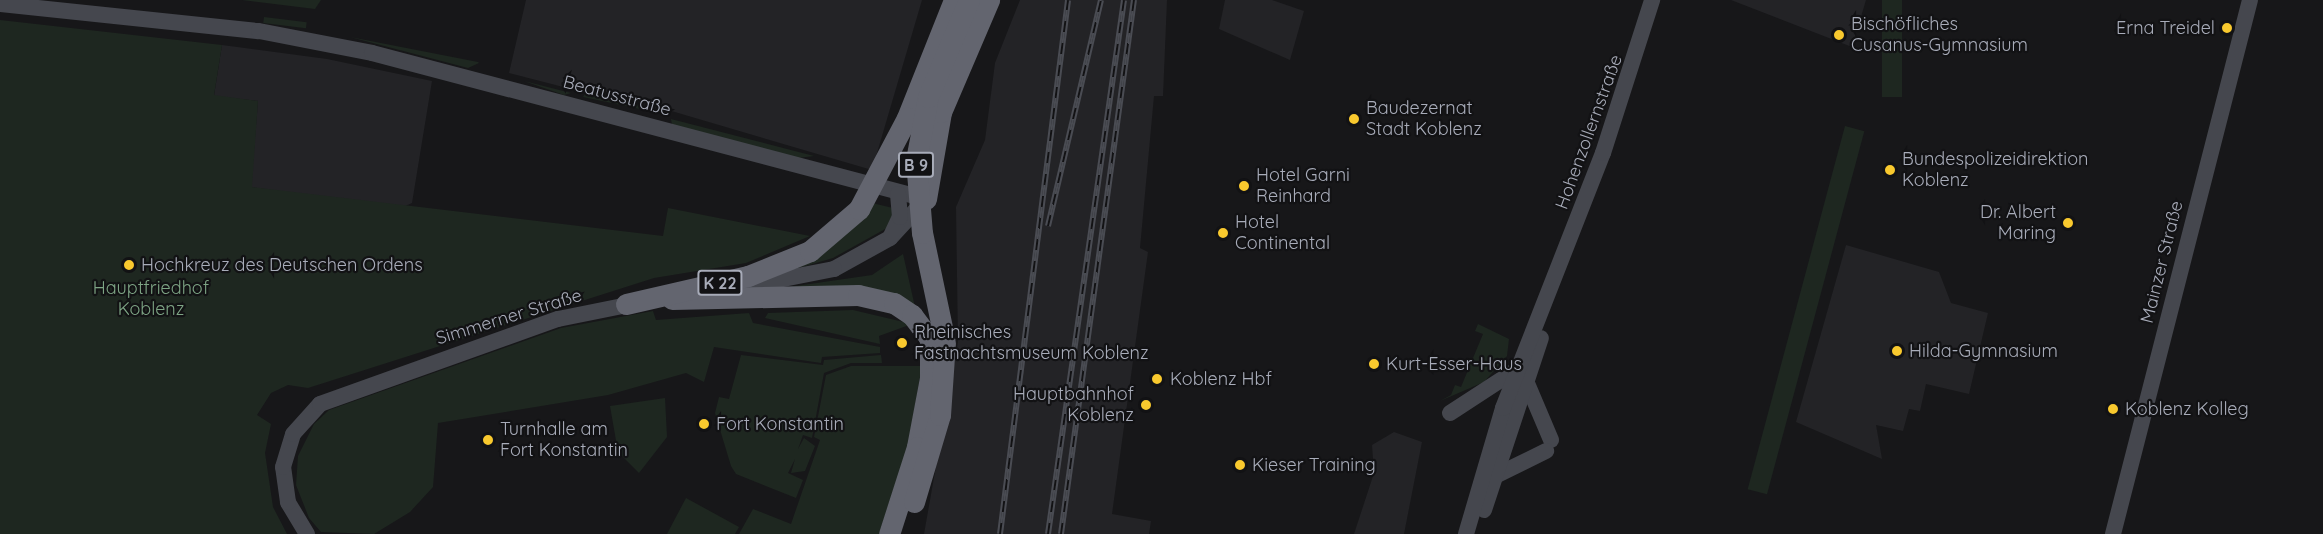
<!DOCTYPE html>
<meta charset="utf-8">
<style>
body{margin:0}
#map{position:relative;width:2323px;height:534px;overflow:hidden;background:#171719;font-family:Quicksand,sans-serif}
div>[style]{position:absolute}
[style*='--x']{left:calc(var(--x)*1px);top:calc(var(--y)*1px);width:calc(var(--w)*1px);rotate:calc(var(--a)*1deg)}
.built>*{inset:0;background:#232326}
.green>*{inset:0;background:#1e2720;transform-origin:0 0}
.secondary>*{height:16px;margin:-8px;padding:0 8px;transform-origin:8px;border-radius:8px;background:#45474e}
.highway>*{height:21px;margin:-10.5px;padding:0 10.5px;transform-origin:10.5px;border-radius:10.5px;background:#63656f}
.rail>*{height:6px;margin-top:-3px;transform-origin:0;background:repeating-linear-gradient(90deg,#121214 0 11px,#4a4c53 0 22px);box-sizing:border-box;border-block:2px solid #4a4c53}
.highway-bridge>*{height:21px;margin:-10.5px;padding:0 10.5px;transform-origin:10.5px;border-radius:10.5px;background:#63656f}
.dots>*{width:16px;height:16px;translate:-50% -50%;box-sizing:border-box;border:3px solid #121214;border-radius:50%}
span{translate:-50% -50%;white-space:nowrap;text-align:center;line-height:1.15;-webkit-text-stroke:4.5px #121214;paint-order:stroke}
.shield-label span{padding:2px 4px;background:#121214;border:2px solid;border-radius:4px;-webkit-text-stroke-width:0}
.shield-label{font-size:16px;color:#a8acb9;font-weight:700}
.poi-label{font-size:18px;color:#a8acb9}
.left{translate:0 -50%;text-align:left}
.right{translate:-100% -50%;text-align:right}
.street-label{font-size:18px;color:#a8acb9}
.park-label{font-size:18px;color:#7ea585}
</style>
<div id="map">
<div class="built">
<i style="clip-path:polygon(526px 0,922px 0,872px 170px,573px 82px,571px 89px,509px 73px)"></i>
<i style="clip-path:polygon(1020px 0,1167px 0,1163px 96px,1154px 96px,1140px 248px,1148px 252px,1112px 514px,1151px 521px,1149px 534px,924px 534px,958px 342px,956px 207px,985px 140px,995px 63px)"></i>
<i style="clip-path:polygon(1225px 0,1272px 0,1304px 11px,1290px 60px,1219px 29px)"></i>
<i style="clip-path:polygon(1731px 0,1866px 0,1852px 47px)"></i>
<i style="clip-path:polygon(222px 45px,327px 59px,432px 81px,412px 203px,401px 208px,251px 187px,258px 101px,214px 96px)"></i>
<i style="clip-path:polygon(1846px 245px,1939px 272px,1951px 303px,1988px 313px,1969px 394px,1926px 384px,1920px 411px,1909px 409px,1903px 431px,1876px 425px,1882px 459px,1796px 422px)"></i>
<i style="clip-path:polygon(1394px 432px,1422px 442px,1404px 534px,1354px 534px,1374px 473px,1372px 445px)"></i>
</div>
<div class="green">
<i style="clip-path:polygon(242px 0,321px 0,315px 9px)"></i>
<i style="left:1882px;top:0;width:20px;height:97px"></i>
<i style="left:264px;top:17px;width:43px;height:6px;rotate:7deg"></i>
<i style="clip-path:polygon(0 20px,222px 45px,214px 95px,258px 101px,252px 187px,663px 236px,668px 208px,810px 236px,746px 263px,654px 278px,308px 388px,288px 385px,271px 393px,257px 415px,271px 424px,265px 453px,273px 507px,287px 534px,0 534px)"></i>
<i style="clip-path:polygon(350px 37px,478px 62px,479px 63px,468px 68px)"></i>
<i style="clip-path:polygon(524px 81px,571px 93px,564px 95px)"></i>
<i style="clip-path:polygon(586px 92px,663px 112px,664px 114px,583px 97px)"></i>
<i style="clip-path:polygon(671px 119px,814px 156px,798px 158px,672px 125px)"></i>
<i style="left:1845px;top:126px;width:20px;height:376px;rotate:15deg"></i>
<i style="clip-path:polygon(872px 203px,893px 208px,894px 218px,887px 228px,833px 258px,792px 270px)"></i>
<i style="clip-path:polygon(903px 254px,915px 307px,789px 287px,872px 275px)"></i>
<i style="clip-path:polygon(853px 310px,912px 324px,879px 336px,880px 344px,765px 318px,768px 313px)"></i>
<i style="clip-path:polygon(653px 311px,656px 320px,749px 313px,753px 323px,880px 347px,880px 353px,822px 357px,821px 363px,714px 347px,704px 382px,686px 373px,608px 395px,438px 423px,433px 487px,410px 512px,374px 534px,321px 532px,309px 518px,296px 485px,298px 456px,314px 424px,329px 410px,561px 328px)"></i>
<i style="clip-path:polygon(1478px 324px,1509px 339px,1507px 356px,1484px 382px,1440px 401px,1451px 395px,1455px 385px,1461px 387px,1483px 334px,1475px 331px)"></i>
<i style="clip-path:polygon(741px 355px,823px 365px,824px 360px,881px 355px,882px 363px,851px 363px,824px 373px,812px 438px,803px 435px,798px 449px,804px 438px,815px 446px,805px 471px,791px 473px,795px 459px,788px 473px,803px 480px,796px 498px,736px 474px,731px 466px,715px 413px,719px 397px,729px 399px)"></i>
<i style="clip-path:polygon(851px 366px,922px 366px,908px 445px,879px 534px,739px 534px,753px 509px,791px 524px,820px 440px,814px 437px,826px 375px)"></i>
<i style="clip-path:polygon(665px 398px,667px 437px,639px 473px,618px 452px,610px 406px)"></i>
<i style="clip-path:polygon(686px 498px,739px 527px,735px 534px,667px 534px)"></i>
</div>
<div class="secondary">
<i style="--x:0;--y:4;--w:260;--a:6"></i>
<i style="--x:259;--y:31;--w:115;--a:11"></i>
<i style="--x:372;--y:53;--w:573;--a:14.76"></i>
<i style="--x:926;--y:199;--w:53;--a:132.7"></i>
<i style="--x:890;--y:238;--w:64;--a:151"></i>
<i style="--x:834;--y:269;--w:105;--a:169"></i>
<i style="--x:891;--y:236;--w:21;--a:-65"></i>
<i style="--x:900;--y:217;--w:23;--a:-95"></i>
<i style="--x:1526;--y:381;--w:64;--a:67"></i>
<i style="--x:1450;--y:413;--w:79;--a:-33.1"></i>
<i style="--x:1495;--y:476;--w:57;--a:-26.1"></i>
<i style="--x:1484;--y:510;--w:181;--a:-71.7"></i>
<i style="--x:307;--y:534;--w:37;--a:-121"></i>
<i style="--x:288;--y:502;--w:35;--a:-98"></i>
<i style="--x:283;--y:467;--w:34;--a:-73"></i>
<i style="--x:293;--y:434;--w:40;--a:-48"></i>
<i style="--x:320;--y:404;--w:253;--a:-19.7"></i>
<i style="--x:558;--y:319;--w:81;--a:-11.4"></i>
<i style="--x:1466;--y:534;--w:131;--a:-73.6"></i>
<i style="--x:1503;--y:408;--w:274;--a:-68.6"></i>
<i style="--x:1603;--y:153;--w:161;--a:-72.2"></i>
<i style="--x:2113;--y:534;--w:551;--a:-75.61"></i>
</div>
<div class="highway">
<i style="--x:907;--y:118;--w:127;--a:-68.3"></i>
<i style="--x:926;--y:199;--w:88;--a:-80.2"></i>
<i style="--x:941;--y:112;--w:122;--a:-66.8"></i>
<i style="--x:672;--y:299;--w:186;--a:-1.2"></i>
<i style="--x:858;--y:295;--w:37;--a:13"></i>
<i style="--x:894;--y:303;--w:22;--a:34"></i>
<i style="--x:912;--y:315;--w:30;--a:53"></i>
<i style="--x:930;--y:339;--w:39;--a:90"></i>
<i style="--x:930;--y:378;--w:70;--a:100.7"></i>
<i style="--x:917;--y:447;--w:91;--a:107.8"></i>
<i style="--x:626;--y:304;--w:125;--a:-12.9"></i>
<i style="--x:748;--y:276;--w:67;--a:-22"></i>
<i style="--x:914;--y:502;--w:91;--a:-73.4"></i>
<i style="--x:940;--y:415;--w:73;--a:-86.1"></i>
</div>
<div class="rail">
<i style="--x:1048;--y:226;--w:232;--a:-76.8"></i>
<i style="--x:1000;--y:534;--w:538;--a:-82.74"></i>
<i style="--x:1048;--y:534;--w:539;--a:-81.9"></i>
<i style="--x:1061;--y:534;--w:539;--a:-82.22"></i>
</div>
<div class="highway-bridge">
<i style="--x:810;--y:251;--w:65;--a:-40.6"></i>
<i style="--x:859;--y:209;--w:103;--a:-62.2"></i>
<i style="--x:944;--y:337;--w:106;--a:-101.9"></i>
<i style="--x:922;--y:233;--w:73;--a:-94.7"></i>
<i style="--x:916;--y:160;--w:64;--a:-79.2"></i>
<i style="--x:928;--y:97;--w:105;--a:-67.1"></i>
</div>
<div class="dots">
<i style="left:2227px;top:28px;background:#f9c92e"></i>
<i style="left:1839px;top:35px;background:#f9c92e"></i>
<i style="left:1354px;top:119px;background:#f9c92e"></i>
<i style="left:1890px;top:170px;background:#f9c92e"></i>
<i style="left:1244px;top:186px;background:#f9c92e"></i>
<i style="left:2068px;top:223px;background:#f9c92e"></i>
<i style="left:1223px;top:233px;background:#f9c92e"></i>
<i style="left:129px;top:265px;background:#f9c92e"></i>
<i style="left:902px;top:343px;background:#f9c92e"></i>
<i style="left:1897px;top:351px;background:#f9c92e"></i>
<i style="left:1374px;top:364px;background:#f9c92e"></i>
<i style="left:1157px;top:379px;background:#f9c92e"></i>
<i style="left:1146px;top:405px;background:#f9c92e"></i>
<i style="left:2113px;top:409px;background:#f9c92e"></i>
<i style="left:704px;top:424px;background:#f9c92e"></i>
<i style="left:488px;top:440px;background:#f9c92e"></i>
<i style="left:1240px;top:465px;background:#f9c92e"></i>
</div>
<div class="shield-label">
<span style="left:916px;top:165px">B 9</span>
<span style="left:720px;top:283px">K 22</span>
</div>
<div class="poi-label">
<span class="left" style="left:1851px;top:35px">Bischöfliches<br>Cusanus-Gymnasium</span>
<span class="right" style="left:2215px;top:28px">Erna Treidel</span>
<span class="left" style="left:1366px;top:119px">Baudezernat<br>Stadt Koblenz</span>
<span class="left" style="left:1902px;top:170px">Bundespolizeidirektion<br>Koblenz</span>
<span class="left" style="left:1256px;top:186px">Hotel Garni<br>Reinhard</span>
<span class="right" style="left:2056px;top:223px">Dr. Albert<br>Maring</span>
<span class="left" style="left:1235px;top:233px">Hotel<br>Continental</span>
<span class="left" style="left:141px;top:265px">Hochkreuz des Deutschen Ordens</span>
<span class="left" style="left:914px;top:343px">Rheinisches<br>Fastnachtsmuseum Koblenz</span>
<span class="left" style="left:1909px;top:351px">Hilda-Gymnasium</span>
<span class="left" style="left:1386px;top:364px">Kurt-Esser-Haus</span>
<span class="left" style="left:1170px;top:379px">Koblenz Hbf</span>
<span class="right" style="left:1134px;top:405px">Hauptbahnhof<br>Koblenz</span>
<span class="left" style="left:2125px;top:409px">Koblenz Kolleg</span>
<span class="left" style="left:716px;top:424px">Fort Konstantin</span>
<span class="left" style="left:500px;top:440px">Turnhalle am<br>Fort Konstantin</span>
<span class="left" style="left:1252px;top:465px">Kieser Training</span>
</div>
<div class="street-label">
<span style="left:617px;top:96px;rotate:15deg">Beatusstraße</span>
<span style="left:1589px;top:132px;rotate:-70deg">Hohenzollernstraße</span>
<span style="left:2162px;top:262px;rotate:-76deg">Mainzer Straße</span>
<span style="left:509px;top:317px;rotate:-17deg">Simmerner Straße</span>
</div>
<div class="park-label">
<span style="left:151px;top:299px">Hauptfriedhof<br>Koblenz</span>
</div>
</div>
